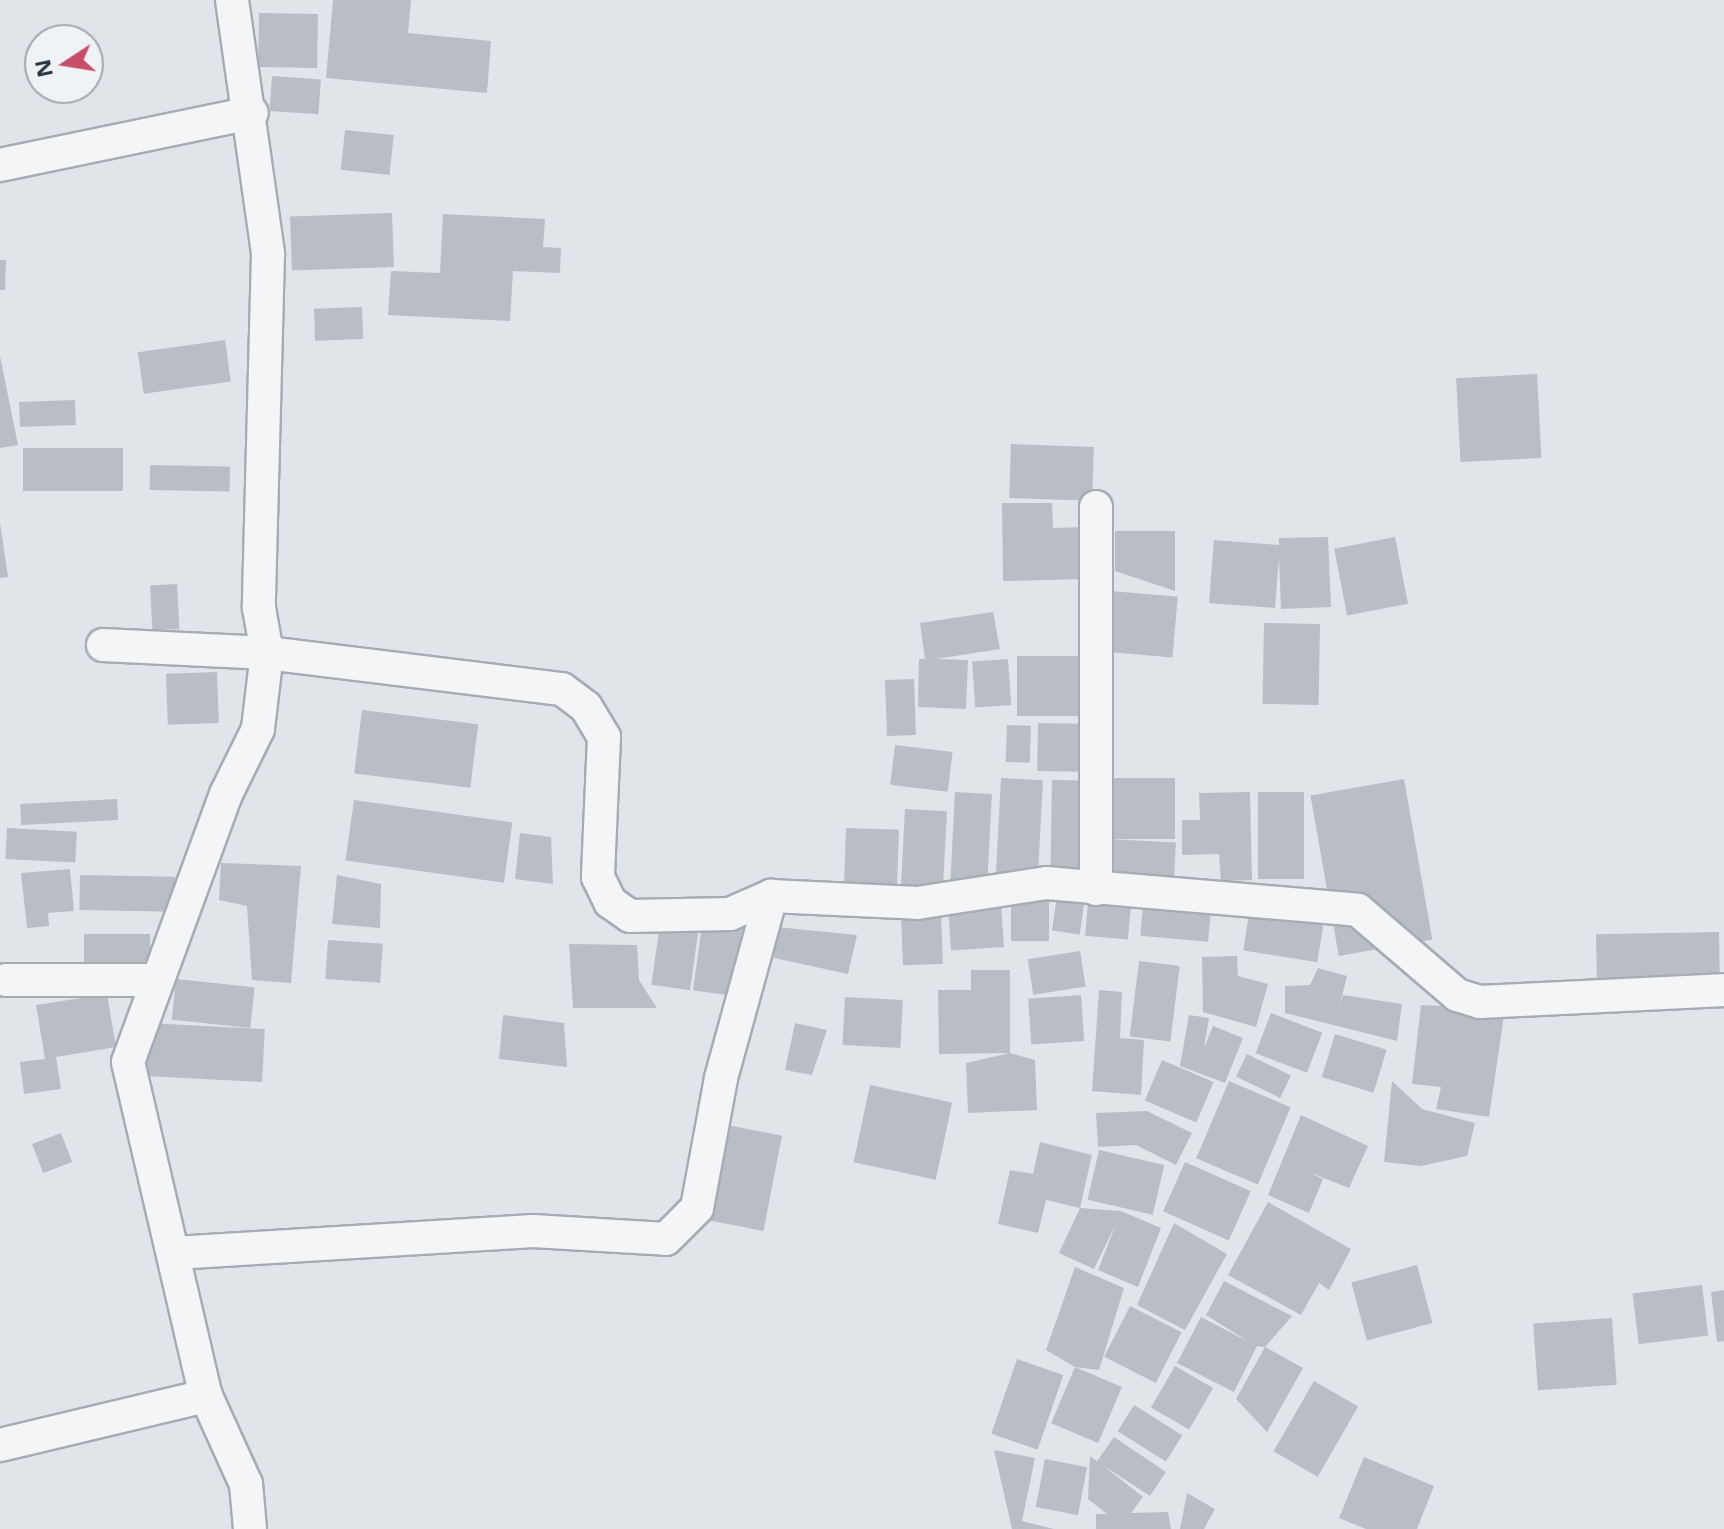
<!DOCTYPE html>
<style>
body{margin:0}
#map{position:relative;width:1724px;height:1529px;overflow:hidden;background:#e1e5e9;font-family:"Noto Sans",sans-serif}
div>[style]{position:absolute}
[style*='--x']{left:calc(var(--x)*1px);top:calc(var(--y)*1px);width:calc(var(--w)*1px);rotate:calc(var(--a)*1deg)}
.building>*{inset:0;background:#b9bec5;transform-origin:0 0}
.roads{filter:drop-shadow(2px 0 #a6acb3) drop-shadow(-2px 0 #a6acb3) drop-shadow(0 2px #a6acb3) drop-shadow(0 -2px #a6acb3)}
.street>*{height:32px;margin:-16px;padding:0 16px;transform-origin:16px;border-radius:16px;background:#f3f5f7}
span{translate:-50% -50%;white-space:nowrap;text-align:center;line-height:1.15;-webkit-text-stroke:7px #f0f3f6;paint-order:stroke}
.north{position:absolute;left:24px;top:24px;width:80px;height:80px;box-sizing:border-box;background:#f0f3f6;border:2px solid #a1a7ad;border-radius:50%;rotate:258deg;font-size:22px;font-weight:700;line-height:32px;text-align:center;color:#2a3440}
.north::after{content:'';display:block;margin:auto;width:28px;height:36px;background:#c64e69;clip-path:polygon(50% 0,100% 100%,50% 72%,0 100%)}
</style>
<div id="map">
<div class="building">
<i style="clip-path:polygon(333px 0,411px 0,408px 33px,491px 41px,487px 93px,326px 78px)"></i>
<i style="left:259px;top:13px;width:59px;height:54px;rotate:1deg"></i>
<i style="left:272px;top:76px;width:49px;height:35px;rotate:4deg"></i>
<i style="left:345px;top:130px;width:49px;height:40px;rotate:6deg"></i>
<i style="left:392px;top:213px;width:54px;height:102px;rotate:88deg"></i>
<i style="clip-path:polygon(443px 214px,545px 219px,543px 247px,561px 248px,560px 273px,513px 271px,510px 321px,388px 315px,391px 271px,440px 273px)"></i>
<i style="clip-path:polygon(0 260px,6px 260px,5px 290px,0 290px)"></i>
<i style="left:362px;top:307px;width:32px;height:48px;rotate:88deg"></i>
<i style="left:225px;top:340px;width:42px;height:88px;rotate:82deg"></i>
<i style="clip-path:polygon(0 356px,18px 445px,0 448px)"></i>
<i style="left:1537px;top:374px;width:84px;height:81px;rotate:87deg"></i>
<i style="left:75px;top:400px;width:25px;height:56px;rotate:88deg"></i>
<i style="left:1011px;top:444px;width:83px;height:54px;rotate:2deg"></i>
<i style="left:23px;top:448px;width:100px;height:43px"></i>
<i style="left:150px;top:465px;width:80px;height:25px;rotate:1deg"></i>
<i style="clip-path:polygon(1002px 503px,1052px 503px,1053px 528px,1087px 527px,1088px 579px,1003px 581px)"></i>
<i style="clip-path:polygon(0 523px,8px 577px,0 578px)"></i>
<i style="clip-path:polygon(1115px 531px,1175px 531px,1175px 591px,1115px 571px)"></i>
<i style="clip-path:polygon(1328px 537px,1331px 607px,1281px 609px,1279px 557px,1275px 608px,1209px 603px,1214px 540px,1279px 545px,1279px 538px)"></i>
<i style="left:1395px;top:537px;width:68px;height:62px;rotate:79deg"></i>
<i style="left:177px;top:584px;width:45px;height:27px;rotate:87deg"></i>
<i style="left:1111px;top:591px;width:67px;height:61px;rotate:5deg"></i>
<i style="clip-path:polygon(993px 612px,1000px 649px,936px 659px,968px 660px,966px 709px,918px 707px,919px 659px,925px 659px,920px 623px)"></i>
<i style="left:1264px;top:623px;width:56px;height:81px;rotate:1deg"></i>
<i style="left:1017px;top:656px;width:67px;height:60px"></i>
<i style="left:1008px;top:659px;width:46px;height:36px;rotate:86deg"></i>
<i style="left:217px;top:672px;width:51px;height:51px;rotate:88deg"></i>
<i style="left:914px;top:679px;width:56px;height:29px;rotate:88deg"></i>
<i style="left:362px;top:710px;width:117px;height:64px;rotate:7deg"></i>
<i style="left:1038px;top:723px;width:42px;height:48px;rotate:1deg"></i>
<i style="left:1007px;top:725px;width:24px;height:37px;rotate:2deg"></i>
<i style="left:895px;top:745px;width:58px;height:40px;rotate:7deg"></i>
<i style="left:1001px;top:778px;width:42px;height:102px;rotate:3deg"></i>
<i style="left:1105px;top:778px;width:70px;height:61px"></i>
<i style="left:1404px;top:779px;width:163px;height:95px;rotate:80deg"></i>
<i style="left:1052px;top:780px;width:40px;height:96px;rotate:1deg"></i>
<i style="left:955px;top:792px;width:37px;height:94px;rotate:3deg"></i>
<i style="clip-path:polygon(1250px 792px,1252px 880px,1221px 881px,1219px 854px,1182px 855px,1182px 820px,1200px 820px,1199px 793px)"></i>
<i style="left:1258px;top:792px;width:46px;height:87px"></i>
<i style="left:117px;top:799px;width:21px;height:97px;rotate:87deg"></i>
<i style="left:354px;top:800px;width:160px;height:61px;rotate:8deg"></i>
<i style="left:905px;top:809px;width:42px;height:86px;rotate:3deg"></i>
<i style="left:7px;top:828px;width:70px;height:31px;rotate:3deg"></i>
<i style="left:846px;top:828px;width:53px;height:63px;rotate:2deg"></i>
<i style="clip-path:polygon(520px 833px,551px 837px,553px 884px,515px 879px)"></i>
<i style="left:1108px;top:839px;width:68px;height:43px;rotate:3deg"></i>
<i style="clip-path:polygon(221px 863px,301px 866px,291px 983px,252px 980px,247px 906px,219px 900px)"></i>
<i style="clip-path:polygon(70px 869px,74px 911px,48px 913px,49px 926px,27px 928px,21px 873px)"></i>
<i style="left:80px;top:875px;width:95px;height:35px;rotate:1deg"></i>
<i style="clip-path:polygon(337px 875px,381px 884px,380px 928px,332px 924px)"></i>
<i style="left:1058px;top:888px;width:28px;height:43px;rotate:8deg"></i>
<i style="left:1089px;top:891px;width:43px;height:45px;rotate:5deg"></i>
<i style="left:1011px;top:894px;width:38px;height:47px"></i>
<i style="left:1144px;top:894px;width:68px;height:42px;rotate:5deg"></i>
<i style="left:1001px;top:904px;width:43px;height:53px;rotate:86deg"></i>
<i style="left:1250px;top:908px;width:75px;height:43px;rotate:9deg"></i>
<i style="left:941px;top:911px;width:53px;height:40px;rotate:88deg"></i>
<i style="left:700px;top:919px;width:72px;height:39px;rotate:98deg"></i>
<i style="left:703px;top:919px;width:41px;height:72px;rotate:8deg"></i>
<i style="clip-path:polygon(777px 927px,857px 935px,848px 974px,774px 958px)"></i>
<i style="left:1719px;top:932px;width:50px;height:123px;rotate:89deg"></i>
<i style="left:84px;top:934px;width:66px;height:38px"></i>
<i style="left:328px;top:940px;width:55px;height:39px;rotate:4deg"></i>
<i style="clip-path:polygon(569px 944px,637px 945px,639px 980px,657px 1008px,573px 1008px)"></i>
<i style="left:1080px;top:951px;width:36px;height:53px;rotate:81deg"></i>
<i style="clip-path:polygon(1237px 956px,1238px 976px,1268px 984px,1256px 1027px,1203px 1012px,1202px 957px)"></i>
<i style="left:1139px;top:961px;width:41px;height:76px;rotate:7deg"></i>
<i style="clip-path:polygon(1318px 968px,1347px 976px,1339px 1008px,1343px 995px,1402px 1004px,1397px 1041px,1285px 1013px,1285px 986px,1310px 985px)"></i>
<i style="clip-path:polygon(971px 970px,1010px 970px,1010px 1053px,1035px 1060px,1037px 1110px,968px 1113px,966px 1063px,1010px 1053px,939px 1054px,938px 990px,971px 990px)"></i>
<i style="left:176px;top:979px;width:79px;height:41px;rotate:6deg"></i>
<i style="clip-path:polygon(1099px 990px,1122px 992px,1120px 1038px,1144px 1040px,1141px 1095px,1092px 1091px)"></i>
<i style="clip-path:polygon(107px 994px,116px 1047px,56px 1057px,61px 1089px,24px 1094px,20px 1062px,45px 1059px,36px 1005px)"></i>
<i style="left:1081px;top:995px;width:46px;height:53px;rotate:86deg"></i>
<i style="left:845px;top:997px;width:58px;height:48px;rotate:3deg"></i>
<i style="clip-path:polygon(1421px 1005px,1505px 1009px,1489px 1117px,1436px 1109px,1441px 1087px,1412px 1084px)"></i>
<i style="left:1271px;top:1013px;width:55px;height:43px;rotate:21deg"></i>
<i style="clip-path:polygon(503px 1015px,564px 1023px,567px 1067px,499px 1059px)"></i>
<i style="clip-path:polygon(1189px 1015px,1209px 1018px,1204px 1048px,1213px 1026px,1243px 1038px,1225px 1083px,1180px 1066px)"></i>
<i style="left:148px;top:1023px;width:117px;height:53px;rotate:3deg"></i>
<i style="clip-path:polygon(795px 1023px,827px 1030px,812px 1075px,785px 1070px)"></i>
<i style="left:1335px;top:1034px;width:54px;height:45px;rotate:17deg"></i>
<i style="left:1247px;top:1054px;width:49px;height:25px;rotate:26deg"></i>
<i style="left:1162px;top:1060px;width:56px;height:44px;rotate:23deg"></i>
<i style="left:1229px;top:1081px;width:67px;height:84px;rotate:23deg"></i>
<i style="clip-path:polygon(1392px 1081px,1422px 1109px,1475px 1123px,1467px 1156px,1421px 1166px,1384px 1162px)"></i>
<i style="left:870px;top:1085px;width:84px;height:79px;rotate:12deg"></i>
<i style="clip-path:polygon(1147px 1111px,1192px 1133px,1176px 1165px,1136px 1145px,1098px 1147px,1096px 1113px)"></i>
<i style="clip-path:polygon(1301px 1115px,1368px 1146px,1349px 1188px,1306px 1171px,1323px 1179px,1309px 1213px,1268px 1195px)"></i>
<i style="left:727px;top:1125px;width:56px;height:97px;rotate:11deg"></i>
<i style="left:61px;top:1133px;width:31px;height:31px;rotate:69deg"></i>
<i style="clip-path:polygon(1040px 1142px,1092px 1155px,1080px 1208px,1046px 1200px,1038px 1233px,998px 1224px,1010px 1170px,1033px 1174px)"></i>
<i style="left:1099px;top:1150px;width:67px;height:51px;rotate:13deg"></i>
<i style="left:1185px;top:1162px;width:72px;height:54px;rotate:24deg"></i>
<i style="clip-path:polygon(1268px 1202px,1351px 1249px,1329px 1290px,1319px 1283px,1301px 1315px,1228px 1275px)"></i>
<i style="clip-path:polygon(1080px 1208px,1121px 1211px,1161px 1228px,1138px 1287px,1098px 1270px,1116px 1224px,1094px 1269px,1059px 1253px)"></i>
<i style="clip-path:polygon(1174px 1223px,1227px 1254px,1185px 1330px,1137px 1305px)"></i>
<i style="left:1417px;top:1265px;width:60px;height:68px;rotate:75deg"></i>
<i style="clip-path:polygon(1075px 1267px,1124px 1288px,1099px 1370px,1075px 1367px,1046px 1350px)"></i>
<i style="clip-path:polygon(1224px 1281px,1292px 1316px,1265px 1347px,1303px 1368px,1267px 1432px,1236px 1399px,1265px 1347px,1257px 1346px,1234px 1392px,1177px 1363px,1201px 1317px,1249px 1342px,1206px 1315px)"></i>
<i style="left:1702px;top:1285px;width:51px;height:70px;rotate:83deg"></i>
<i style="clip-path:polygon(1724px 1290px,1724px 1341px,1717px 1342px,1711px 1292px)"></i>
<i style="left:1130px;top:1306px;width:58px;height:57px;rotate:27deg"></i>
<i style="left:1612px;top:1318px;width:67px;height:79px;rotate:86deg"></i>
<i style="left:1017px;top:1359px;width:49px;height:79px;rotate:19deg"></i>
<i style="left:1175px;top:1366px;width:44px;height:48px;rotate:30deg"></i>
<i style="left:1075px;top:1367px;width:51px;height:61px;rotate:23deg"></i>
<i style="left:1314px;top:1381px;width:51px;height:81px;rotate:30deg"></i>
<i style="left:1134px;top:1405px;width:57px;height:31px;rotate:32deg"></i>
<i style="clip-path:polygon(1114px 1437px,1166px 1472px,1150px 1496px,1104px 1466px,1143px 1497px,1131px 1513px,1168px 1512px,1171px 1529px,1096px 1529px,1096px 1514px,1107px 1514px,1088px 1499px,1090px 1456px,1097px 1461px)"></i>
<i style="clip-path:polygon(994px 1450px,1035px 1458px,1022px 1521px,1054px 1529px,1012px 1529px)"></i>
<i style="clip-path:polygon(1364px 1457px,1434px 1486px,1417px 1529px,1366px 1529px,1339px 1518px)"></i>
<i style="left:1045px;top:1459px;width:43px;height:49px;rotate:11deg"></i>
<i style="clip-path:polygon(1187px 1493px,1215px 1509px,1204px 1529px,1180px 1529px)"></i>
</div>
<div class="roads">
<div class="street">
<i style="--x:232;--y:0;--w:257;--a:81.9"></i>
<i style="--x:268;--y:254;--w:354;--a:91.5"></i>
<i style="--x:259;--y:608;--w:46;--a:79.9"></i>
<i style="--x:267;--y:653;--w:297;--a:7"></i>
<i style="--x:562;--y:689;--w:30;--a:37"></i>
<i style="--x:586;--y:707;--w:35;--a:59"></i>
<i style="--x:604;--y:737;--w:140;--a:92.5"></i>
<i style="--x:598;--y:877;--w:28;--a:64"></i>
<i style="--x:610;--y:902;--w:24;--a:35"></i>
<i style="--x:630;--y:916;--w:100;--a:-1.1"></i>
<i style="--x:730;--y:914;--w:45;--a:-23.7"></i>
<i style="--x:771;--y:896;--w:146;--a:2.7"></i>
<i style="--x:917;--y:903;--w:131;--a:-8.8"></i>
<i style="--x:1046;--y:883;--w:313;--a:4.9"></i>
<i style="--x:1358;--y:910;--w:130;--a:40.6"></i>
<i style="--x:1457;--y:995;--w:24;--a:17"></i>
<i style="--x:1480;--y:1002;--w:244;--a:-2.8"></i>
<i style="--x:0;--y:165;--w:257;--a:-11.7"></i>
<i style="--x:1096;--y:507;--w:382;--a:90"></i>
<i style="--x:103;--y:645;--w:164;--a:2.8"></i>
<i style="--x:267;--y:653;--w:77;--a:96.8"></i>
<i style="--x:258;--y:729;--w:72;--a:116.2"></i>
<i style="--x:226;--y:794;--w:285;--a:110.1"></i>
<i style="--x:128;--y:1062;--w:343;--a:76.9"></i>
<i style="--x:206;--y:1396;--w:97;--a:65.6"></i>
<i style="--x:246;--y:1484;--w:45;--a:84.9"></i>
<i style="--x:6;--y:980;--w:149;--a:0"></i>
<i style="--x:175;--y:1253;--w:359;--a:-3.5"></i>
<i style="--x:533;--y:1231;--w:133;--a:3.4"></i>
<i style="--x:666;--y:1239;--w:44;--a:-45"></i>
<i style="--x:697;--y:1208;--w:132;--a:-79.5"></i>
<i style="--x:721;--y:1078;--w:189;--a:-74.6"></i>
<i style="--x:0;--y:1445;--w:212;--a:-13.4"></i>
</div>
</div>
<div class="north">N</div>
</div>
